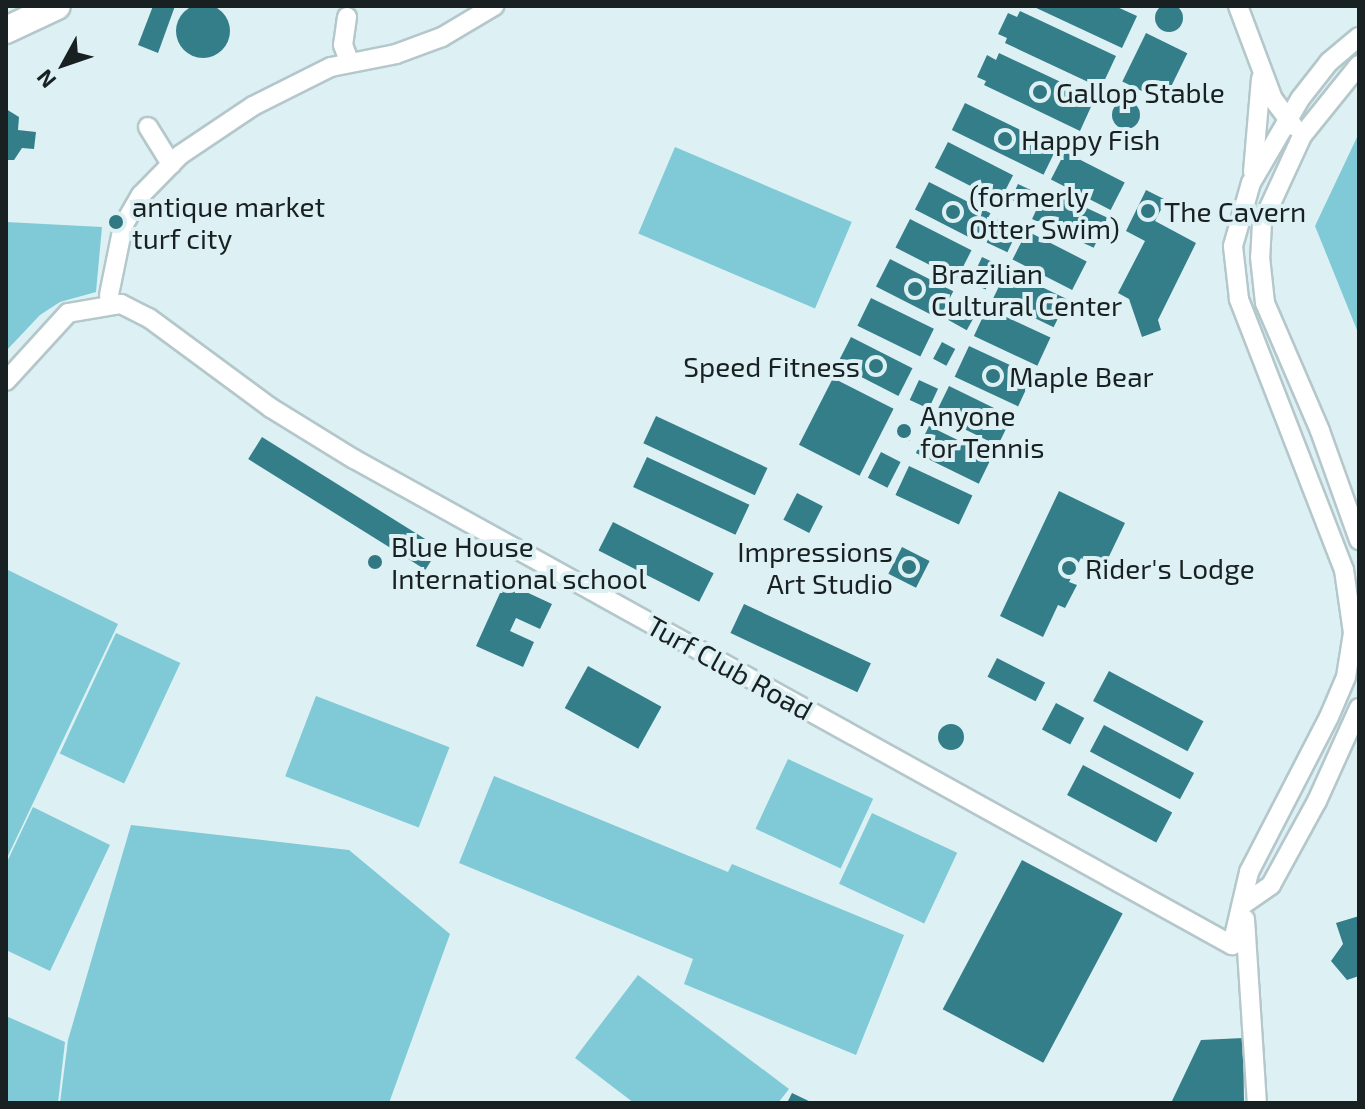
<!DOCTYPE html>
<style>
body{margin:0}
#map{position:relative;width:1365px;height:1109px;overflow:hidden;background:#ddf1f4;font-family:"Exo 2",sans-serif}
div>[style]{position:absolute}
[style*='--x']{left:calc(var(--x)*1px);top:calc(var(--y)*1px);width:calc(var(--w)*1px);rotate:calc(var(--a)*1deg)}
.green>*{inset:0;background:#7fcad6;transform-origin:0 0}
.building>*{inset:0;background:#347e8a;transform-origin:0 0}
.round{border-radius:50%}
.roads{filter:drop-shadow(2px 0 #b4c7cb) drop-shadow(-2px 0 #b4c7cb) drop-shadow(0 2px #b4c7cb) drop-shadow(0 -2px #b4c7cb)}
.minor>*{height:18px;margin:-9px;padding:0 9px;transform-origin:9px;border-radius:9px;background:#fff}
.secondary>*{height:26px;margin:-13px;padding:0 13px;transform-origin:13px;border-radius:13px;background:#fff}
.dots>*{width:22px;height:22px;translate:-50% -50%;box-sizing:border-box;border:4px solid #ddf1f4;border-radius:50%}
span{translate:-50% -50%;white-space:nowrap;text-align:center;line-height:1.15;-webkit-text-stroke:8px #ddf1f4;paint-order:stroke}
.poi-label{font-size:28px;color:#192022}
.left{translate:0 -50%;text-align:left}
.right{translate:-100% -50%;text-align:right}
.street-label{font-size:28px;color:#192022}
.frame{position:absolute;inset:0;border:8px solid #192022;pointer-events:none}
.north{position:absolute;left:24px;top:24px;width:80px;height:80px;-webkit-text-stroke:6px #ddf1f4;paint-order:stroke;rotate:230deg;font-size:22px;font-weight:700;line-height:32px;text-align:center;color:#192022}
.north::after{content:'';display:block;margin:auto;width:28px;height:36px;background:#192022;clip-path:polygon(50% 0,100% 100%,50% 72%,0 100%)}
</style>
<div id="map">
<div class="green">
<i style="clip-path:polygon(1359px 133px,1359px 335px,1315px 226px)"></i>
<i style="left:675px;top:147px;width:192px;height:94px;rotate:23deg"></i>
<i style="clip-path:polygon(6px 222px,102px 227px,96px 292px,60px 302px,40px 315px,6px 351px)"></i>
<i style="clip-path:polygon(6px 569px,118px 624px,6px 860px)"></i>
<i style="left:116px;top:633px;width:71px;height:133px;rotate:25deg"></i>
<i style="left:316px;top:696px;width:143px;height:86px;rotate:21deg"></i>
<i style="left:788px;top:759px;width:94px;height:77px;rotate:25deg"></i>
<i style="clip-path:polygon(494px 776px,728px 872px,732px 864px,904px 935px,856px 1055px,684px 984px,693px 959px,459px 863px)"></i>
<i style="clip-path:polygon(33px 807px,110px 845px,50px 971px,6px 950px,6px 864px)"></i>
<i style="left:872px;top:813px;width:94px;height:78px;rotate:25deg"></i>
<i style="clip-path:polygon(131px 825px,349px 850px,450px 934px,389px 1103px,60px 1103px,68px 1040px)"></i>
<i style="clip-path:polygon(638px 975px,789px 1089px,778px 1103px,634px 1103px,575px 1058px)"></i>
<i style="clip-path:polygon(6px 1016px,65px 1042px,58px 1103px,6px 1103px)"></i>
</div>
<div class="building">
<i class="round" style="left:176px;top:4px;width:54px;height:54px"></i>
<i class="round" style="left:1155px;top:4px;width:28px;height:28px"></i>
<i style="clip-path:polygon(153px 6px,175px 6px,158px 53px,138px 45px)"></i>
<i style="clip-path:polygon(1032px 6px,1115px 6px,1137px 16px,1122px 48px)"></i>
<i style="clip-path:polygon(1020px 11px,1116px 56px,1101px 88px,1005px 43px,1007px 38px,998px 34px,1008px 13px,1017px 17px)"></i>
<i style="left:1146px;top:33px;width:46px;height:54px;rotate:26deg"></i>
<i style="clip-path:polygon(999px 53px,1095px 98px,1080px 131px,984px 85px,986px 81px,977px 77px,987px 55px,996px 60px)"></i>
<i class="round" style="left:1112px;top:101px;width:28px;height:28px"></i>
<i style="left:965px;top:103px;width:102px;height:30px;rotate:26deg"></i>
<i style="clip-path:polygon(6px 109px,19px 117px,18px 130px,36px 132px,34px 149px,22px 148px,14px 160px,6px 160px)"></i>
<i style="left:948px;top:142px;width:73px;height:29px;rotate:27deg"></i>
<i style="left:1065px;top:152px;width:67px;height:31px;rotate:27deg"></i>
<i style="left:929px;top:182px;width:69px;height:31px;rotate:27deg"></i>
<i style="left:1018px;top:184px;width:17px;height:17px;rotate:25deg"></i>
<i style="left:1046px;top:189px;width:68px;height:33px;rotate:25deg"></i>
<i style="clip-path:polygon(1146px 190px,1166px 200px,1155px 221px,1196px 243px,1158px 320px,1161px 330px,1142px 337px,1129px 299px,1118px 293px,1145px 241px,1126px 231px)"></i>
<i style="left:998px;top:218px;width:23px;height:27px;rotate:25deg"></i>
<i style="left:910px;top:219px;width:69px;height:32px;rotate:27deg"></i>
<i style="left:1027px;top:231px;width:67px;height:32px;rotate:27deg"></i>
<i style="left:982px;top:257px;width:17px;height:28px;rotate:25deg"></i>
<i style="left:890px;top:259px;width:71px;height:31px;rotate:27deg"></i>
<i style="left:1007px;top:270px;width:67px;height:31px;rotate:26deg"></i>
<i style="left:871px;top:298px;width:70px;height:31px;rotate:26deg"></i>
<i style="left:960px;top:299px;width:21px;height:24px;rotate:29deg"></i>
<i style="left:987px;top:308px;width:70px;height:31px;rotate:25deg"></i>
<i style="left:851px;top:337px;width:69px;height:31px;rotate:27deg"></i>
<i style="left:942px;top:342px;width:15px;height:19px;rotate:28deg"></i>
<i style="left:969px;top:346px;width:70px;height:34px;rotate:25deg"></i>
<i style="left:833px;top:378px;width:68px;height:75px;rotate:27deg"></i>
<i style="left:919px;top:380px;width:21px;height:22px;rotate:25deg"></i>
<i style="left:949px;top:386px;width:70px;height:32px;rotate:26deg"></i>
<i style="left:656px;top:416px;width:123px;height:30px;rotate:25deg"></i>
<i style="left:899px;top:422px;width:18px;height:12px;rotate:27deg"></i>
<i style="left:929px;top:426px;width:70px;height:30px;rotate:26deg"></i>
<i style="left:262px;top:437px;width:209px;height:26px;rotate:32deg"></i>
<i style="left:881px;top:452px;width:22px;height:29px;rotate:27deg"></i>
<i style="left:647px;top:457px;width:113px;height:33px;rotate:25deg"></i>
<i style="left:909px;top:466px;width:70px;height:32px;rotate:25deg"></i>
<i style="clip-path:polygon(1059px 491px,1125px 523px,1103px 569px,1081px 558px,1069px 582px,1077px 585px,1065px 608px,1058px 605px,1043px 637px,1000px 616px)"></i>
<i style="left:797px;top:493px;width:29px;height:30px;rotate:27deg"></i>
<i style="left:613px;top:522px;width:113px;height:32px;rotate:27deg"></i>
<i style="left:902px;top:547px;width:31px;height:30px;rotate:27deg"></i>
<i style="clip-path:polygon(505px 582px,552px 604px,540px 629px,516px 618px,510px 631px,534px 642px,523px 667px,476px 646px)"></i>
<i style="left:744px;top:604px;width:140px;height:32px;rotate:25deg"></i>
<i style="left:997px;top:658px;width:54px;height:21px;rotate:27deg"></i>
<i style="left:588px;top:666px;width:84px;height:48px;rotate:29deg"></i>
<i style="left:1109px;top:671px;width:107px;height:34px;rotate:28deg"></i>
<i style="left:1056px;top:703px;width:32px;height:30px;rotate:28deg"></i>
<i class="round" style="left:938px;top:724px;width:26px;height:26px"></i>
<i style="left:1104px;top:725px;width:102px;height:30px;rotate:28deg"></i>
<i style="left:1083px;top:765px;width:101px;height:34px;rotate:28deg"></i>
<i style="left:1022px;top:860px;width:114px;height:169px;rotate:28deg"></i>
<i style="clip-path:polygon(1359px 916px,1359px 976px,1347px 980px,1331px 961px,1343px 944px,1336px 923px)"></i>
<i style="clip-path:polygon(1243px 1038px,1244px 1103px,1171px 1103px,1201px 1040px)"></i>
<i style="clip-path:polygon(792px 1093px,813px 1103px,787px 1103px)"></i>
</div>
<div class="roads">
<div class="minor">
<i style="--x:1238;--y:6;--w:99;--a:69.4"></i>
<i style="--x:1273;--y:99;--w:34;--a:53"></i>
<i style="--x:347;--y:17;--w:28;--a:98"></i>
<i style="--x:343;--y:45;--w:19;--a:69"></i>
<i style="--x:1359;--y:65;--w:91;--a:128.8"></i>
<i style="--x:1302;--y:136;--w:96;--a:114.7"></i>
<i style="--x:1262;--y:223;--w:34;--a:93"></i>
<i style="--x:1260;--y:257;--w:46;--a:83.8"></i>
<i style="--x:1265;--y:303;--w:139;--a:66.7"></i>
<i style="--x:1320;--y:431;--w:116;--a:70.3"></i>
<i style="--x:148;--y:127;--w:44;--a:58.1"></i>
<i style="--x:1253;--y:172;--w:94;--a:-85.1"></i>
<i style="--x:109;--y:295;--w:70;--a:-78.5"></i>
<i style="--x:123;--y:226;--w:36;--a:-60"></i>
<i style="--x:141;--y:195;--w:56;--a:-45.7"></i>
<i style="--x:180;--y:155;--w:88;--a:-33.9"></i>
<i style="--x:253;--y:106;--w:87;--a:-26.6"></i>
<i style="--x:331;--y:67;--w:66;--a:-11.3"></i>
<i style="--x:396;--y:54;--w:49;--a:-20.3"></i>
<i style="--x:442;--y:37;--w:61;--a:-30.8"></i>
<i style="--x:6;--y:381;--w:92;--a:-47.6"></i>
<i style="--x:68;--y:313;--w:54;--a:-9.6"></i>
<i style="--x:121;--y:304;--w:31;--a:27"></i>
<i style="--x:149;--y:318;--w:152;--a:36.4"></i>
<i style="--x:271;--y:408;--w:97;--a:31.6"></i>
<i style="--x:354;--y:459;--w:1004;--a:28.97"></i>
<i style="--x:1232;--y:945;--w:75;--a:-76.9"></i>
<i style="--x:1249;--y:872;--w:174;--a:-62.7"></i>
<i style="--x:1329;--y:717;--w:43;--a:-67"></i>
<i style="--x:1346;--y:677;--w:45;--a:-81"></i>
<i style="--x:1353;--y:633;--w:64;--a:-98.1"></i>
<i style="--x:1344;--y:570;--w:291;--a:-111.2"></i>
<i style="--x:1239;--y:299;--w:53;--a:-96.5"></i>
<i style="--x:1233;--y:246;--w:66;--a:-74.1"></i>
<i style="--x:1251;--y:183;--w:97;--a:-59.7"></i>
<i style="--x:1300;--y:99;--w:47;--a:-51.9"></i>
<i style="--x:1329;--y:62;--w:39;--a:-40"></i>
<i style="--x:1244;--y:904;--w:33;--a:-35"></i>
<i style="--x:1271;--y:885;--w:96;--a:-61.3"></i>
<i style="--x:1317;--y:801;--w:102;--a:-65.7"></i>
<i style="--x:1245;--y:919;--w:184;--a:86.3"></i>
</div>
<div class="secondary">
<i style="--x:6;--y:30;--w:56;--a:-25.2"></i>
</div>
</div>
<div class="dots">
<i style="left:1040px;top:92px;background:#317883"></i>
<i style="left:1005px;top:139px;background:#317883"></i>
<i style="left:1148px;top:211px;background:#317883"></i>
<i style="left:953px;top:212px;background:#317883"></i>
<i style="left:116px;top:222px;background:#317883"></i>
<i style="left:915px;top:289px;background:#317883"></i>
<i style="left:876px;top:366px;background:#317883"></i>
<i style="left:993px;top:376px;background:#317883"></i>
<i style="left:904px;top:431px;background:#317883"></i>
<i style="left:375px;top:562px;background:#317883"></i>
<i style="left:909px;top:567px;background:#317883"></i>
<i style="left:1069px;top:568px;background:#317883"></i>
</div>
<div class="poi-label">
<span class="left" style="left:1056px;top:92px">Gallop Stable</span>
<span class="left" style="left:1021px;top:139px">Happy Fish</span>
<span class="left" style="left:969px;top:212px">(formerly<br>Otter Swim)</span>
<span class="left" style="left:132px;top:222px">antique market<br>turf city</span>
<span class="left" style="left:1164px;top:211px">The Cavern</span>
<span class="left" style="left:931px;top:289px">Brazilian<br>Cultural Center</span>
<span class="right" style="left:860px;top:366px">Speed Fitness</span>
<span class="left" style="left:1009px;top:376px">Maple Bear</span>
<span class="left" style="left:920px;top:431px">Anyone<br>for Tennis</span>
<span class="left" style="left:391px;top:562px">Blue House<br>International school</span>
<span class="right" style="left:893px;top:567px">Impressions<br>Art Studio</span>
<span class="left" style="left:1085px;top:568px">Rider's Lodge</span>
</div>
<div class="street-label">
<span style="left:730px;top:667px;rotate:29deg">Turf Club Road</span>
</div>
<div class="frame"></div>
<div class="north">N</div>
</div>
